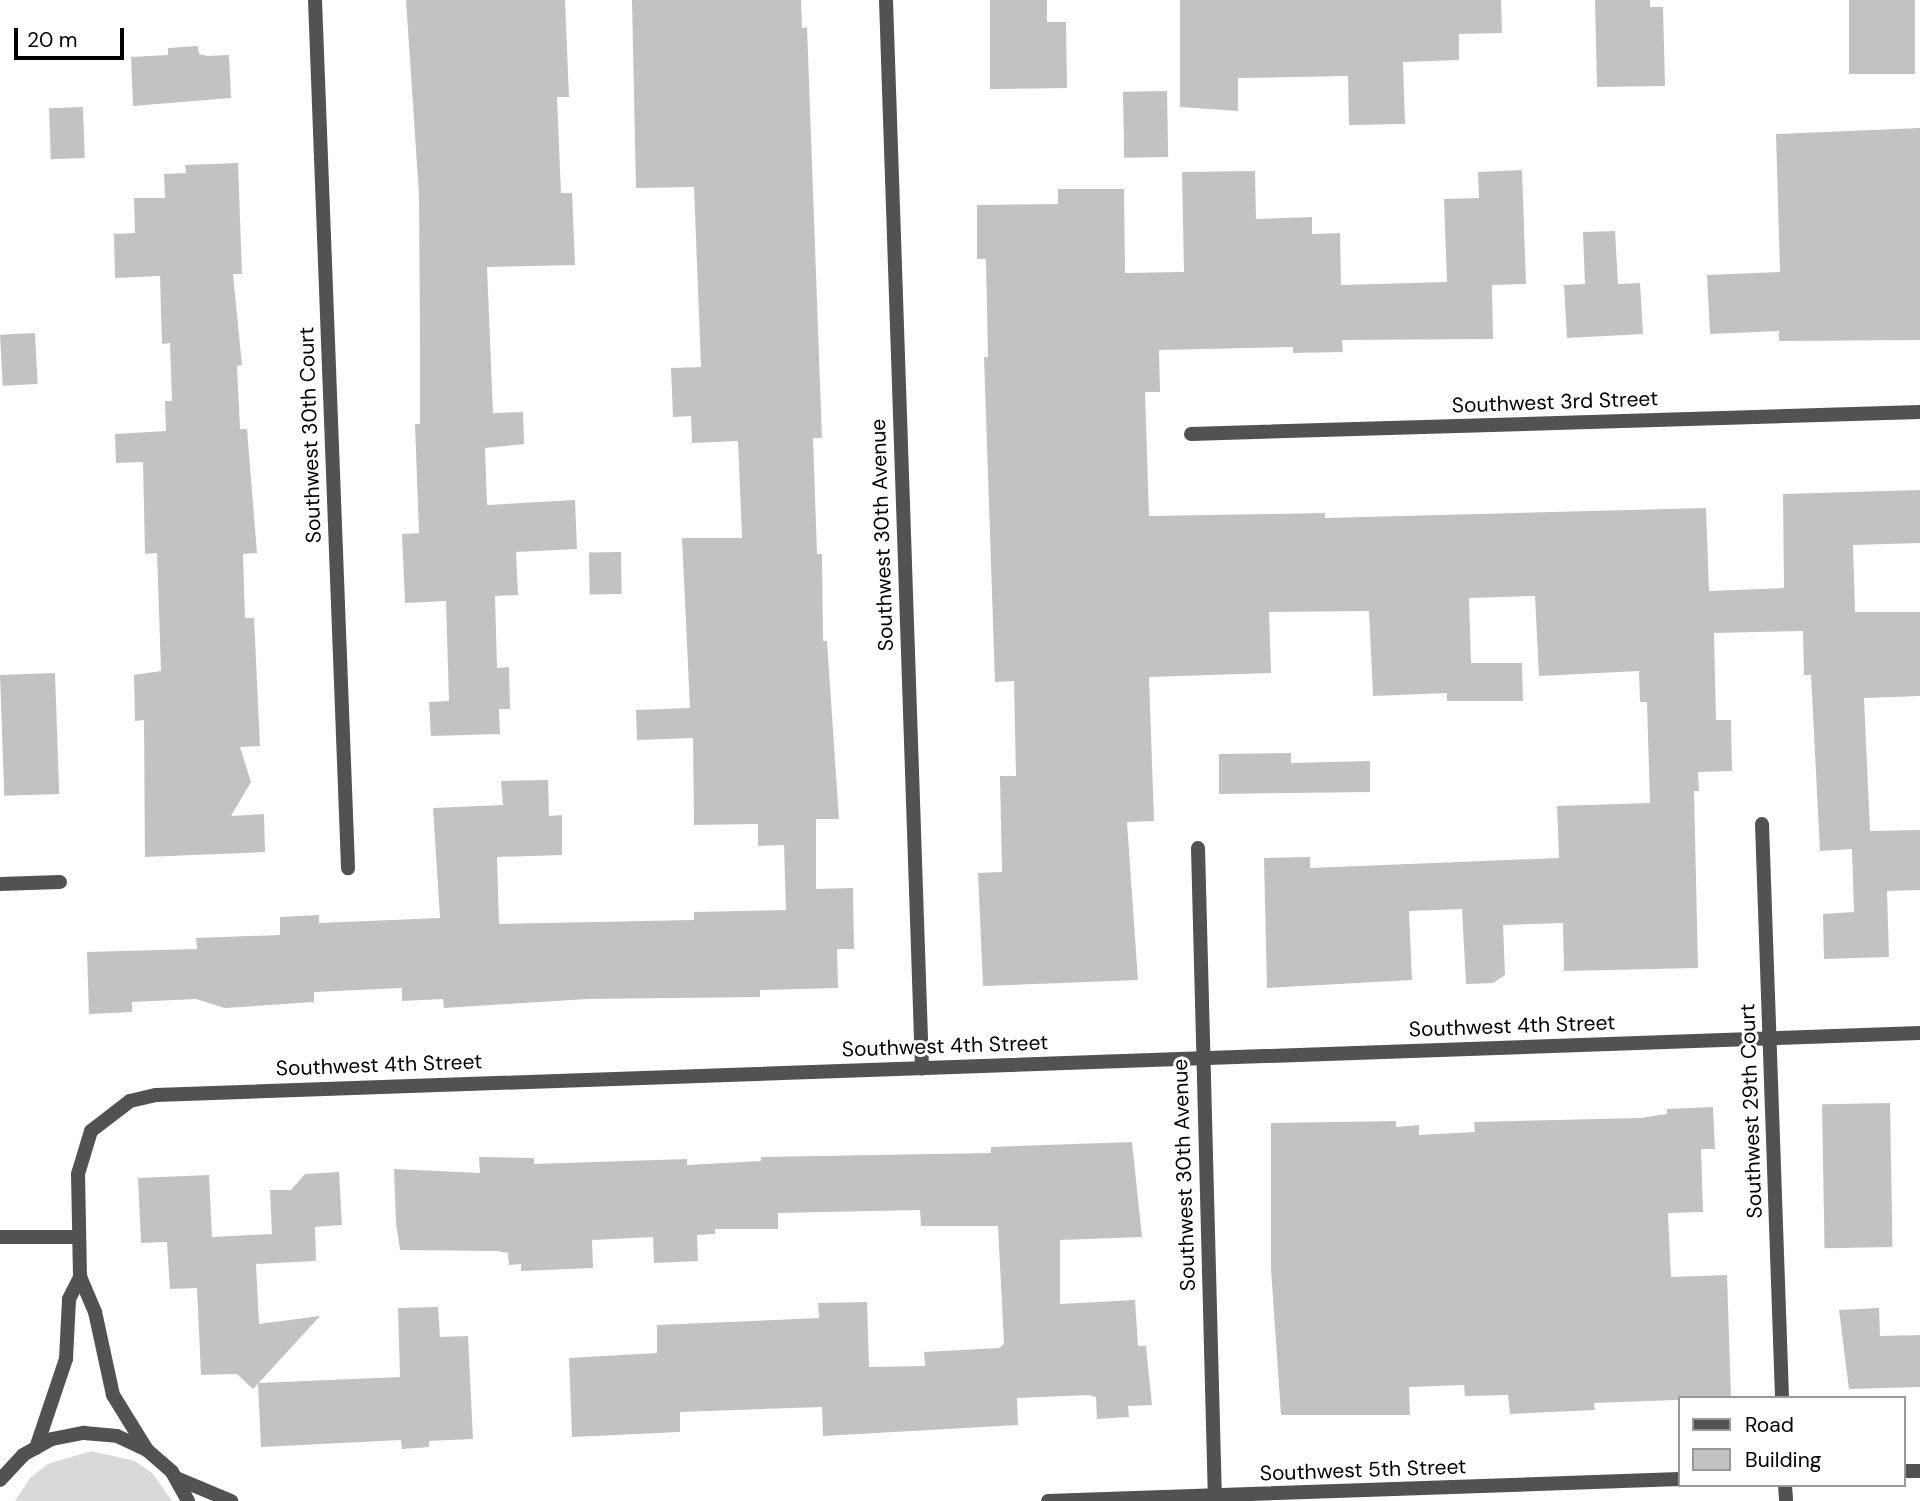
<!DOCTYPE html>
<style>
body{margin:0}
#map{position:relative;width:1920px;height:1501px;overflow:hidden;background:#fff;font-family:"DM Sans",sans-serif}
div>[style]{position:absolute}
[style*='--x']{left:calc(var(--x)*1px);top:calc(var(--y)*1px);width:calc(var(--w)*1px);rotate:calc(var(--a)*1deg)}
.green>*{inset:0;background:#d9d9d9}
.building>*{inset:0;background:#c2c2c2;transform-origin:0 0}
.street>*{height:14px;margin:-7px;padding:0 7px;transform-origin:7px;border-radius:7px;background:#525252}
span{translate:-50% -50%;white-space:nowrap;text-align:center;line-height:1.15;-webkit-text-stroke:6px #fff;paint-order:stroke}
.street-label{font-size:21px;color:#000}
.legend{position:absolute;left:1678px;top:1396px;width:228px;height:91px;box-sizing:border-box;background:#fff;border:2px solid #999;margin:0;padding:9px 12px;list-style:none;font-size:21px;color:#000}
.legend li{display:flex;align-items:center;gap:14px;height:35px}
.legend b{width:35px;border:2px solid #999}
.scale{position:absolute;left:14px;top:28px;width:110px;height:32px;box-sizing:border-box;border:4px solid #000;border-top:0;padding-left:9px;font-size:21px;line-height:24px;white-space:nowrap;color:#000;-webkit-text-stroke:5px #fff;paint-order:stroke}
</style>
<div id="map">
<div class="green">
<i style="clip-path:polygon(91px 1451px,135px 1461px,153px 1474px,172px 1501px,15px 1501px,30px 1478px,48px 1464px)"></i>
</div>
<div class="building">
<i style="clip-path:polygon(406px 0,565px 0,569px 97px,557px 97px,561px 193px,572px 193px,575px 265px,487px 267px,493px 413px,523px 412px,524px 444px,485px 448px,487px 505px,575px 500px,577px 549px,516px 552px,518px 595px,495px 596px,497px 668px,509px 667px,510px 709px,499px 709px,500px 734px,431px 736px,429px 702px,449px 701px,446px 601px,405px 603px,402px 534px,419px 533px,415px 424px,420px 424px,420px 344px,419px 195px)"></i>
<i style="clip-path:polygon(632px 0,801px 0,802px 28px,807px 27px,822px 438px,813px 438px,817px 554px,822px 554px,823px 641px,827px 641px,839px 819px,816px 819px,816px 889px,853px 888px,854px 949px,837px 949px,838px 988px,760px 990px,760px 997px,587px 999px,444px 1008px,443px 999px,402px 1001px,402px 988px,314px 992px,314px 1002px,225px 1008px,196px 999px,132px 1002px,132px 1012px,89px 1014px,87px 952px,197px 949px,196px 938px,280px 935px,280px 917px,319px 915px,319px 923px,440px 918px,433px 808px,503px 805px,501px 781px,548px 780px,549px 816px,562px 815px,562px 855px,497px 857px,499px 924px,694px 920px,694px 912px,786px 910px,784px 845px,758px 846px,758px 824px,694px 825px,693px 738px,637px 740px,636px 710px,690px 708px,682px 538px,742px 538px,738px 441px,692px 443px,691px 416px,673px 417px,671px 368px,701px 367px,694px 187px,636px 188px)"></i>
<i style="clip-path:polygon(990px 0,1047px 0,1047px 22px,1066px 22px,1067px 88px,990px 89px)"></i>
<i style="clip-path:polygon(1180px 0,1501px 0,1502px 33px,1459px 34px,1459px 60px,1403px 62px,1405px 124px,1349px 125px,1348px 76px,1238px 78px,1238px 111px,1180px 107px)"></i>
<i style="clip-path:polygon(1595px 0,1650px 0,1650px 7px,1663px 7px,1665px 86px,1597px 87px)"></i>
<i style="left:1849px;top:0;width:66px;height:74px"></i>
<i style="clip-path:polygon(198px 46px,199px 54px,207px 56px,229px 55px,231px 98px,133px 106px,131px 57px,168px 55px,168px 48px)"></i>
<i style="left:1167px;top:91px;width:66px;height:44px;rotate:89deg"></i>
<i style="left:83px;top:107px;width:51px;height:34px;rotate:88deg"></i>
<i style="clip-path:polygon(1920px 128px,1920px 340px,1779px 341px,1779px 331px,1710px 334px,1707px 275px,1780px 272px,1776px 134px)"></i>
<i style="clip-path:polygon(238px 163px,242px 274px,233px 274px,242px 365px,237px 366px,240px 429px,247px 429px,257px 553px,243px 554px,245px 618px,254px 618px,260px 746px,240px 747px,251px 782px,231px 816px,264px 814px,265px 852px,145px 857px,144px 720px,135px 721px,134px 675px,161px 671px,157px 553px,145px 554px,143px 462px,116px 463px,115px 434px,166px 431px,165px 401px,172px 401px,170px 343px,162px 344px,160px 276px,115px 278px,114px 234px,135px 233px,134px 198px,165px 198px,164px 174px,186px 173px,185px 165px)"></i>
<i style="clip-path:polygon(1522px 170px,1526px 284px,1492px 285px,1493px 339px,1342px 340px,1343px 352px,1293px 353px,1293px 347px,1159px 350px,1160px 392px,1145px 392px,1149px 516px,1325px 513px,1325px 518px,1706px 508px,1709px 591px,1784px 588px,1783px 494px,1920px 490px,1920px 543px,1853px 545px,1855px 612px,1920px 612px,1920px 696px,1864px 698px,1870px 831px,1920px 830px,1920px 890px,1887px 891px,1889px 957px,1824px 959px,1823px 914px,1854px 912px,1852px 849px,1820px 851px,1811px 675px,1804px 675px,1803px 631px,1714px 633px,1716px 720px,1731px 720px,1732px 771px,1698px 772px,1699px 791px,1694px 791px,1698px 968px,1564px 971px,1563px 923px,1503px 925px,1505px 975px,1493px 983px,1466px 984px,1462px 909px,1409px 911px,1412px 980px,1267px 988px,1264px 858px,1310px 857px,1310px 868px,1559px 858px,1557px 806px,1650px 803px,1647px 702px,1640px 702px,1639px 671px,1539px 676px,1535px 596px,1469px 598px,1471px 663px,1522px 663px,1523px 701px,1447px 701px,1447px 693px,1373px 696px,1369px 611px,1269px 612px,1271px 673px,1149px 677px,1154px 821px,1127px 822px,1138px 980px,983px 986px,978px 873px,1002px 872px,1000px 776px,1016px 776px,1014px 681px,995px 682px,984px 357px,988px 357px,986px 259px,977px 259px,977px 205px,1058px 204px,1058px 189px,1124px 189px,1125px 273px,1184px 272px,1182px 172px,1255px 171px,1256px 219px,1312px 217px,1312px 234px,1340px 233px,1341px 285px,1447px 282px,1444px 199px,1479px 198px,1478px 172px)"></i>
<i style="clip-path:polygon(1615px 231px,1618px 284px,1640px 283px,1643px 334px,1567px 338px,1564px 285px,1585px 284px,1583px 232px)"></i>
<i style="left:35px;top:333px;width:51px;height:35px;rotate:87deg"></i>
<i style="left:621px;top:552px;width:42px;height:32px;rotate:89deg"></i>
<i style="left:55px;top:673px;width:121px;height:55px;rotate:88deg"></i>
<i style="clip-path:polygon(1291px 753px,1291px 763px,1370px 761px,1370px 792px,1219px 794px,1219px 754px)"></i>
<i style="left:1890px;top:1103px;width:144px;height:68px;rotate:89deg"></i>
<i style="clip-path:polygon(1713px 1107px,1715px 1149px,1701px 1149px,1703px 1212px,1668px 1213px,1671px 1277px,1727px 1275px,1731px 1398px,1594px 1403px,1595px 1410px,1510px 1414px,1508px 1395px,1465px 1396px,1464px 1385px,1409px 1387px,1410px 1415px,1281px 1415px,1271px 1269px,1271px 1123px,1396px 1121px,1396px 1127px,1419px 1125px,1419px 1135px,1475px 1132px,1474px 1122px,1640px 1118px,1667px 1114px,1667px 1109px)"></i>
<i style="clip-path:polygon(1132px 1142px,1142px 1237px,1060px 1240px,1060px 1304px,1135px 1300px,1138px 1346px,1146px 1346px,1152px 1405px,1128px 1406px,1129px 1417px,1097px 1419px,1096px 1397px,1089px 1395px,1017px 1398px,1018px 1425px,823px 1436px,822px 1407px,680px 1412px,680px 1432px,572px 1437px,569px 1358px,657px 1353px,657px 1325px,819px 1318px,818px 1303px,867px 1302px,869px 1367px,925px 1366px,924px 1352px,999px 1348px,1004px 1344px,998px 1226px,921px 1226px,920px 1210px,778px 1213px,778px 1229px,715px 1229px,715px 1234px,697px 1235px,698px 1261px,654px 1263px,653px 1237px,592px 1240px,593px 1268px,521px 1271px,521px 1264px,509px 1265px,508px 1253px,497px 1251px,400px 1250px,396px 1223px,394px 1169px,480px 1173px,479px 1157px,534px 1158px,534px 1164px,687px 1159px,687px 1165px,761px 1161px,761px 1157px,991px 1153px,991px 1147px)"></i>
<i style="clip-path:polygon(339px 1172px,342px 1225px,315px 1227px,316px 1261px,256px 1264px,259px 1324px,320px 1316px,253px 1389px,237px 1374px,201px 1375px,197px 1288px,170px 1289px,167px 1242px,141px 1243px,138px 1178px,209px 1175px,212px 1237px,272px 1234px,270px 1190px,291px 1190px,305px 1174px)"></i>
<i style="clip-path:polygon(438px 1307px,440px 1337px,468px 1336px,473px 1439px,429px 1441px,429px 1447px,402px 1449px,401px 1440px,261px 1447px,258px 1383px,400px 1377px,398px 1308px)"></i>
<i style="clip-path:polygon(1879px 1308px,1880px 1336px,1920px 1335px,1920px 1387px,1849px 1389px,1839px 1310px)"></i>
</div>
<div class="street">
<i style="--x:315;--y:0;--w:869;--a:87.82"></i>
<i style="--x:886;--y:0;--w:1069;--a:88.07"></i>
<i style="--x:1191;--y:434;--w:729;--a:-1.73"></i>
<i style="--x:1762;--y:824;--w:574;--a:88"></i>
<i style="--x:1198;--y:848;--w:653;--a:88.51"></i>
<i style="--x:0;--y:884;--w:60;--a:-1.9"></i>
<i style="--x:0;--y:1237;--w:79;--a:0"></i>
<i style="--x:36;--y:1448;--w:94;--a:-71.4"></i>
<i style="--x:66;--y:1359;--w:60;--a:-87.1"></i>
<i style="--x:69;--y:1299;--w:25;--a:-63"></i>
<i style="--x:147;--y:1450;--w:65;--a:-121.7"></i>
<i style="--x:113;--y:1395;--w:85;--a:-102.2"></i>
<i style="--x:95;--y:1312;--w:38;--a:-113"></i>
<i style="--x:80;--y:1277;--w:103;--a:-91.1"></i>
<i style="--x:78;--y:1174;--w:45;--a:-73.2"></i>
<i style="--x:91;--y:1131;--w:49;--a:-37.6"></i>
<i style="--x:130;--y:1101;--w:27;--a:-13"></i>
<i style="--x:156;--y:1095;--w:1765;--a:-2.01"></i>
<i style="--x:1904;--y:1471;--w:16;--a:0"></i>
<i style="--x:176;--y:1478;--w:60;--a:22.7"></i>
<i style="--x:0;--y:1480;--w:34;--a:-47"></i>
<i style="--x:23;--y:1455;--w:33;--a:-29"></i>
<i style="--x:52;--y:1439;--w:33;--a:-11"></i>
<i style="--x:84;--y:1433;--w:33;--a:5"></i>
<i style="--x:117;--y:1436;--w:33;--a:25"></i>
<i style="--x:147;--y:1450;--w:33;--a:41"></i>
<i style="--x:172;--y:1472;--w:33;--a:61"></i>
<i style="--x:1785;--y:1485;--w:16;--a:86"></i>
<i style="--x:1048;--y:1501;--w:632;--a:-1.99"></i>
</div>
<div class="street-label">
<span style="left:1555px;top:402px;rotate:-2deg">Southwest 3rd Street</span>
<span style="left:310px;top:435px;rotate:-92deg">Southwest 30th Court</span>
<span style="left:882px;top:535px;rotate:-92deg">Southwest 30th Avenue</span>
<span style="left:1512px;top:1026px;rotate:-2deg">Southwest 4th Street</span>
<span style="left:945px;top:1046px;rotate:-2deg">Southwest 4th Street</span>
<span style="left:379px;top:1065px;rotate:-2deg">Southwest 4th Street</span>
<span style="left:1751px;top:1111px;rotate:-92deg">Southwest 29th Court</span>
<span style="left:1184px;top:1175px;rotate:-92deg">Southwest 30th Avenue</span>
<span style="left:1363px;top:1470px;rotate:-2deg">Southwest 5th Street</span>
</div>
<ul class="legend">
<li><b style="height:9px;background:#525252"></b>Road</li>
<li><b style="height:19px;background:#c2c2c2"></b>Building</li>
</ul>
<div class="scale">20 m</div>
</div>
